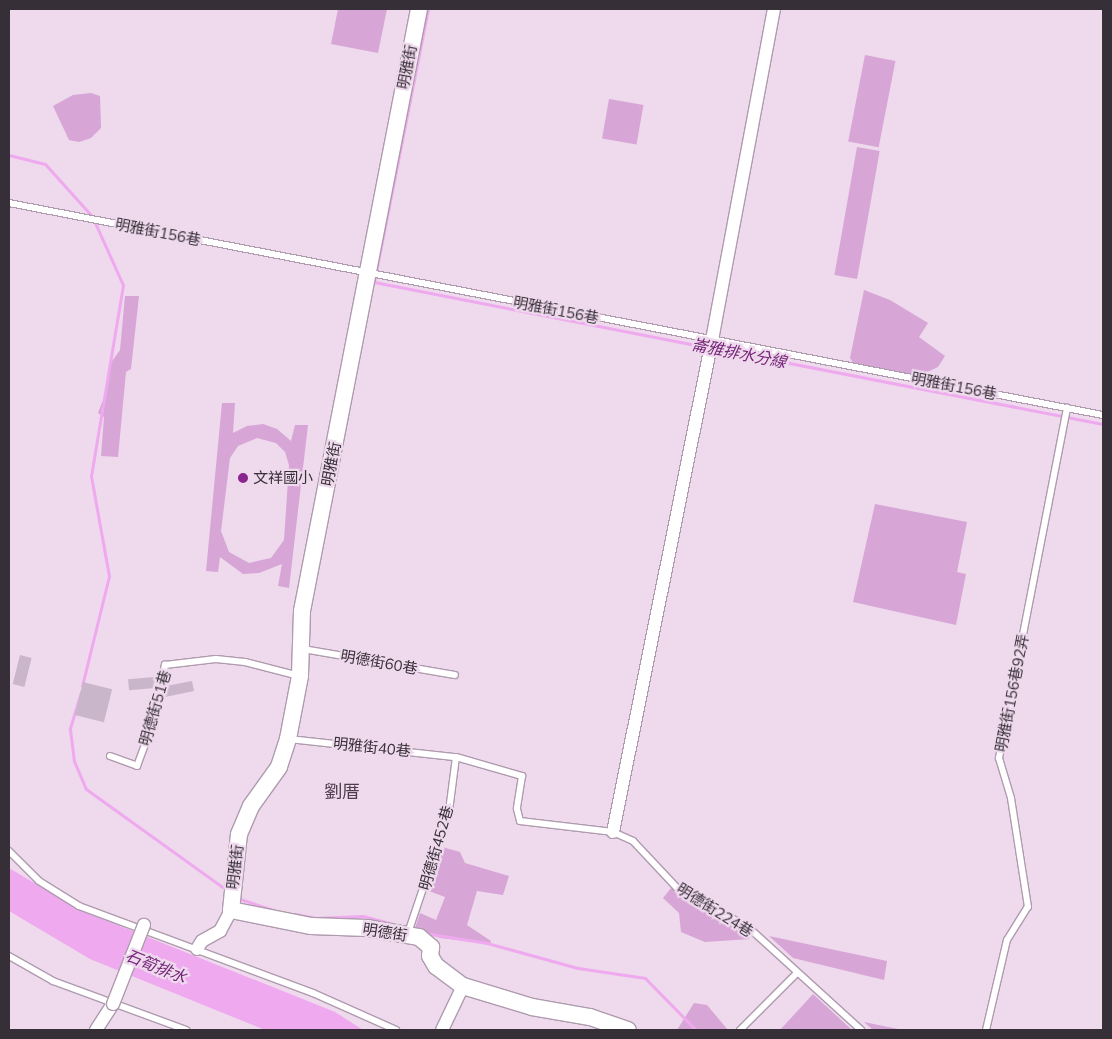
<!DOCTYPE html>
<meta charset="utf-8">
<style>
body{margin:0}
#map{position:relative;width:1112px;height:1039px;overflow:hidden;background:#eed9ed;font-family:Mulish,"Noto Sans TC",sans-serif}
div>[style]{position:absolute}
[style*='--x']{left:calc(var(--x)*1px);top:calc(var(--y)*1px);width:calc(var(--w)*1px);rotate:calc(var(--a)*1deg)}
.green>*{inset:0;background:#d7a5d6;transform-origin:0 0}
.water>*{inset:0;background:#efa9ee}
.stream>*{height:3px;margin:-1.5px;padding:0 1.5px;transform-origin:1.5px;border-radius:1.5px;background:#efa9ee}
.building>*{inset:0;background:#cab6ca;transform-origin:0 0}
.roads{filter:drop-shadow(1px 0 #af9bae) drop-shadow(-1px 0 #af9bae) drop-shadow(0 1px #af9bae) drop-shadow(0 -1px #af9bae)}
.service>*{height:6px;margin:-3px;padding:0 3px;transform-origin:3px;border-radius:3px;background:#fff}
.minor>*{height:12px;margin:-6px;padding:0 6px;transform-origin:6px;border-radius:6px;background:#fff}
.tertiary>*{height:16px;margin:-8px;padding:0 8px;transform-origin:8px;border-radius:8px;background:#fff}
.bridges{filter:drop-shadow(1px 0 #af9bae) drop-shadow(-1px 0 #af9bae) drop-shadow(0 1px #af9bae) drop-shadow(0 -1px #af9bae)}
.minor-bridge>*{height:12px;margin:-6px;padding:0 6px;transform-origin:6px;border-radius:6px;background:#fff}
.dots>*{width:14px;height:14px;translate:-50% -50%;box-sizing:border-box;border:2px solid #eed9ed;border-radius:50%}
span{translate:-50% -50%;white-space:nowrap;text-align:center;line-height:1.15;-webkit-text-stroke:4.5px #eed9ed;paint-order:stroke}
.street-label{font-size:15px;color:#372f37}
.poi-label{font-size:15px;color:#372f37}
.left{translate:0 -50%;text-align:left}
.water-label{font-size:16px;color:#762678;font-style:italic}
.quarter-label{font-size:18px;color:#4c3b4b}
.frame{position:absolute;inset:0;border:10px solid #372f37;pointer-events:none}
</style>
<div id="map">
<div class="green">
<i style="clip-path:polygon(338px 9px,387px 9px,378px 53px,331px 44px)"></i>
<i style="left:865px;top:55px;width:31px;height:88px;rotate:11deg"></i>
<i style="clip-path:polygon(91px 93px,100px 96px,101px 128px,91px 138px,79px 142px,69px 140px,53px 106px,73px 95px)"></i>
<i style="left:609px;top:99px;width:35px;height:40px;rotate:10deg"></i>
<i style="left:857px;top:147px;width:23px;height:130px;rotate:10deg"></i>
<i style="clip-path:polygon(864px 290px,890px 300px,928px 323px,919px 337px,945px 356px,938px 367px,919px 376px,854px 364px,850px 358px)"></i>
<i style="clip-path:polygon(125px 296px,139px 296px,131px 369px,126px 372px,118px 457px,101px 456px,104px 417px,98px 413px,105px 395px,110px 364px,120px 350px)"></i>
<i style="clip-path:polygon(evenodd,222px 403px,235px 403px,233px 433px,247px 426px,263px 424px,277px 429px,291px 441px,295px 425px,308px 425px,289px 588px,278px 586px,282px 564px,259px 573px,243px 574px,220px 557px,218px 572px,206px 571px,222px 403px,257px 438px,276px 443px,285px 452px,289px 465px,284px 540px,271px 558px,249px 563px,229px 552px,221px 531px,230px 458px,238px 446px,257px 438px)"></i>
<i style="clip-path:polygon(875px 504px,967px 522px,957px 572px,966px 574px,956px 625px,853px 602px)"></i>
<i style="clip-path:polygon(442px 847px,460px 852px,465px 863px,509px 876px,503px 895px,477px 891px,467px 925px,491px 941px,490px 944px,440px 938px,415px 928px,420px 913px,436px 920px,445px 897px,429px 891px)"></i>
<i style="clip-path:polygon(671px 888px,692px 905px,732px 922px,750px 939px,705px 942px,681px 932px,679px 913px,663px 898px)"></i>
<i style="clip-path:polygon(769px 936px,887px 961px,884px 980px,793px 958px)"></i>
<i style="clip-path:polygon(813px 994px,852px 1030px,780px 1030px)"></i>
<i style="clip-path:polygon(694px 1003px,707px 1005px,728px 1030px,677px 1030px)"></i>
<i style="clip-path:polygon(864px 1022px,898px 1029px,873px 1030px)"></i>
</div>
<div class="water">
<i style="clip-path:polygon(9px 868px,80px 910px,335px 1012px,363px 1030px,265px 1030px,90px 959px,9px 911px)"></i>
</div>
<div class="stream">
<i style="--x:428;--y:9;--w:278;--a:101.2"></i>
<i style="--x:374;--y:282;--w:338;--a:11.1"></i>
<i style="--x:9;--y:155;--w:37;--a:14"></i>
<i style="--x:45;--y:164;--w:70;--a:47.9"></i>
<i style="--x:92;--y:216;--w:76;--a:65.8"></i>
<i style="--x:123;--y:285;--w:194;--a:99.5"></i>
<i style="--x:91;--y:476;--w:102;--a:79.8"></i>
<i style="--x:109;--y:576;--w:113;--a:103.8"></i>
<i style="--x:712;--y:348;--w:398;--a:11"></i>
<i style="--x:81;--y:692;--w:39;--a:107"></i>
<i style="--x:70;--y:729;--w:32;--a:83"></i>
<i style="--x:74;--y:761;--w:30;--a:67"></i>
<i style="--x:86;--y:789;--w:175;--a:35.7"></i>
<i style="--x:237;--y:898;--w:41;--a:18.4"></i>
<i style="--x:295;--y:914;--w:20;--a:11"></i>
<i style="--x:315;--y:918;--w:48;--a:-2.4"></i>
<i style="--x:363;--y:916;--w:30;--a:15"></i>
<i style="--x:424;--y:933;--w:64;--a:9"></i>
<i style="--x:487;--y:943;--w:94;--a:15.4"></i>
<i style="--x:578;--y:968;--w:68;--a:8.5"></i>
<i style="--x:645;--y:978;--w:73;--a:45.6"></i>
</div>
<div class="building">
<i style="left:20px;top:655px;width:12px;height:30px;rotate:14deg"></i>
<i style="left:154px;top:677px;width:11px;height:26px;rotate:85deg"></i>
<i style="clip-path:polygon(192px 681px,194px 691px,165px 697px,166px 686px)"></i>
<i style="left:83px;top:682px;width:30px;height:34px;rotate:14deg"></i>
</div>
<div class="roads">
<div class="service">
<i style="--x:9;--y:203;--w:1114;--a:10.97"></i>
<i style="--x:303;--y:649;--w:154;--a:9.7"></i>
<i style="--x:289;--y:739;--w:168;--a:6.2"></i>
<i style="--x:456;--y:757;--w:69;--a:16.1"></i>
<i style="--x:522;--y:776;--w:33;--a:99"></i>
<i style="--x:517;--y:809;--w:12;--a:76"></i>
<i style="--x:520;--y:821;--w:94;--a:6.7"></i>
<i style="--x:613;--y:832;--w:22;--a:24"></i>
<i style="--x:633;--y:841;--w:67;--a:46.8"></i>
<i style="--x:679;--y:890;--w:78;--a:28.2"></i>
<i style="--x:748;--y:927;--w:153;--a:42.3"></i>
<i style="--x:110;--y:756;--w:29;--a:20"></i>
<i style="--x:137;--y:766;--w:46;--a:-69.6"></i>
<i style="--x:153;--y:723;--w:20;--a:-87"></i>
<i style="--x:154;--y:703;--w:9;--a:-58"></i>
<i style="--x:159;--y:695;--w:31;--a:-79"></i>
<i style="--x:165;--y:665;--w:51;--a:-6.7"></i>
<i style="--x:216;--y:659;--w:29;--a:6"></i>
<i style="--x:245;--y:662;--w:56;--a:14.5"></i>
<i style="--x:9;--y:851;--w:42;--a:45"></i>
<i style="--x:39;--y:881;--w:47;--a:32"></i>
<i style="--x:79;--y:906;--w:250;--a:20.4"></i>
<i style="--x:313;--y:993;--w:91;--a:24"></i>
<i style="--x:408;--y:933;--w:129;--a:-71.4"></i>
<i style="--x:449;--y:811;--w:54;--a:-82.6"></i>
<i style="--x:9;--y:956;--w:51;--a:29.6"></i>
<i style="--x:53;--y:981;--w:142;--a:20.2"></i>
<i style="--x:740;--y:1030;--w:79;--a:-45"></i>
<i style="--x:986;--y:1030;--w:92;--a:-76.9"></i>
<i style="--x:1007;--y:940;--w:39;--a:-58"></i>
<i style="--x:1028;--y:907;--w:110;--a:-98.9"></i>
<i style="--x:1011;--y:798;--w:42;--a:-106.7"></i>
<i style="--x:999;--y:758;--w:357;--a:-79"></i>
</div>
<div class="minor">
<i style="--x:613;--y:832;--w:502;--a:-78.62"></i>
<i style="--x:712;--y:340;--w:337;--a:-79.4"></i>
<i style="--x:197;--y:949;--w:9;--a:-58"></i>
<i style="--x:202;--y:941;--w:21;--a:-29"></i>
<i style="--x:220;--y:931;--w:24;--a:-62"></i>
<i style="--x:96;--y:1030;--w:31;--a:-57"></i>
<i style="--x:442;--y:1030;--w:49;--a:-64.5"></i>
</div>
<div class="tertiary">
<i style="--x:419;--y:9;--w:613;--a:101"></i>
<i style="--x:302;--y:611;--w:65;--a:91.8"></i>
<i style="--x:300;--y:676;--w:64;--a:100.8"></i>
<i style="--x:288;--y:739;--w:29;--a:108"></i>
<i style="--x:279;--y:767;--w:48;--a:125.7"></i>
<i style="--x:251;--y:806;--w:30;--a:113"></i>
<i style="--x:239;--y:834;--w:76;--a:96"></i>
<i style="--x:231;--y:910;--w:82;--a:11.3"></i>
<i style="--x:311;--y:926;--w:56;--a:2"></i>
<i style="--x:367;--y:928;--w:53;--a:9.8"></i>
<i style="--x:419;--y:937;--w:16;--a:40"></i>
<i style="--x:431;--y:947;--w:9;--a:96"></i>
<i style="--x:430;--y:956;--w:12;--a:59"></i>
<i style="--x:436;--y:966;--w:34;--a:37"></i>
<i style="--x:463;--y:986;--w:72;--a:16.9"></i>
<i style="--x:532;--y:1007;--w:59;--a:9.8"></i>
<i style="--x:590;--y:1017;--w:40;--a:18.9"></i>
</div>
</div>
<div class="bridges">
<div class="minor-bridge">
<i style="--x:113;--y:1004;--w:85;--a:-68.6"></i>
</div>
</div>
<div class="dots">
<i style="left:243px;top:478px;background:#8a258d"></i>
</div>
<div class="street-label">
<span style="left:407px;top:67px;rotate:-79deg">明雅街</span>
<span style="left:158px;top:232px;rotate:11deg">明雅街156巷</span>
<span style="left:556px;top:310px;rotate:11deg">明雅街156巷</span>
<span style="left:954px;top:386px;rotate:11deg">明雅街156巷</span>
<span style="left:331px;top:464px;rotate:-79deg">明雅街</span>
<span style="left:379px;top:662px;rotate:10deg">明德街60巷</span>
<span style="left:1012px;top:693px;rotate:-79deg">明雅街156巷92弄</span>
<span style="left:155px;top:708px;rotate:-74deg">明德街51巷</span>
<span style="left:372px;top:747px;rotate:6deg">明雅街40巷</span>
<span style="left:436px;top:848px;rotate:-74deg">明德街452巷</span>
<span style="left:235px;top:867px;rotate:-83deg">明雅街</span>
<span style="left:715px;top:910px;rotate:32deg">明德街224巷</span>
<span style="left:385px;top:932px;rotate:9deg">明德街</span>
</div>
<div class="poi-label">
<span class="left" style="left:253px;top:478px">文祥國小</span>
</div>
<div class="water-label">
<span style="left:739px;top:353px;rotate:11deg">崙雅排水分線</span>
<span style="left:156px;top:966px;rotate:22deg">石筍排水</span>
</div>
<div class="quarter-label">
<span style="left:342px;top:792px">劉厝</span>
</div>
<div class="frame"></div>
</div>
